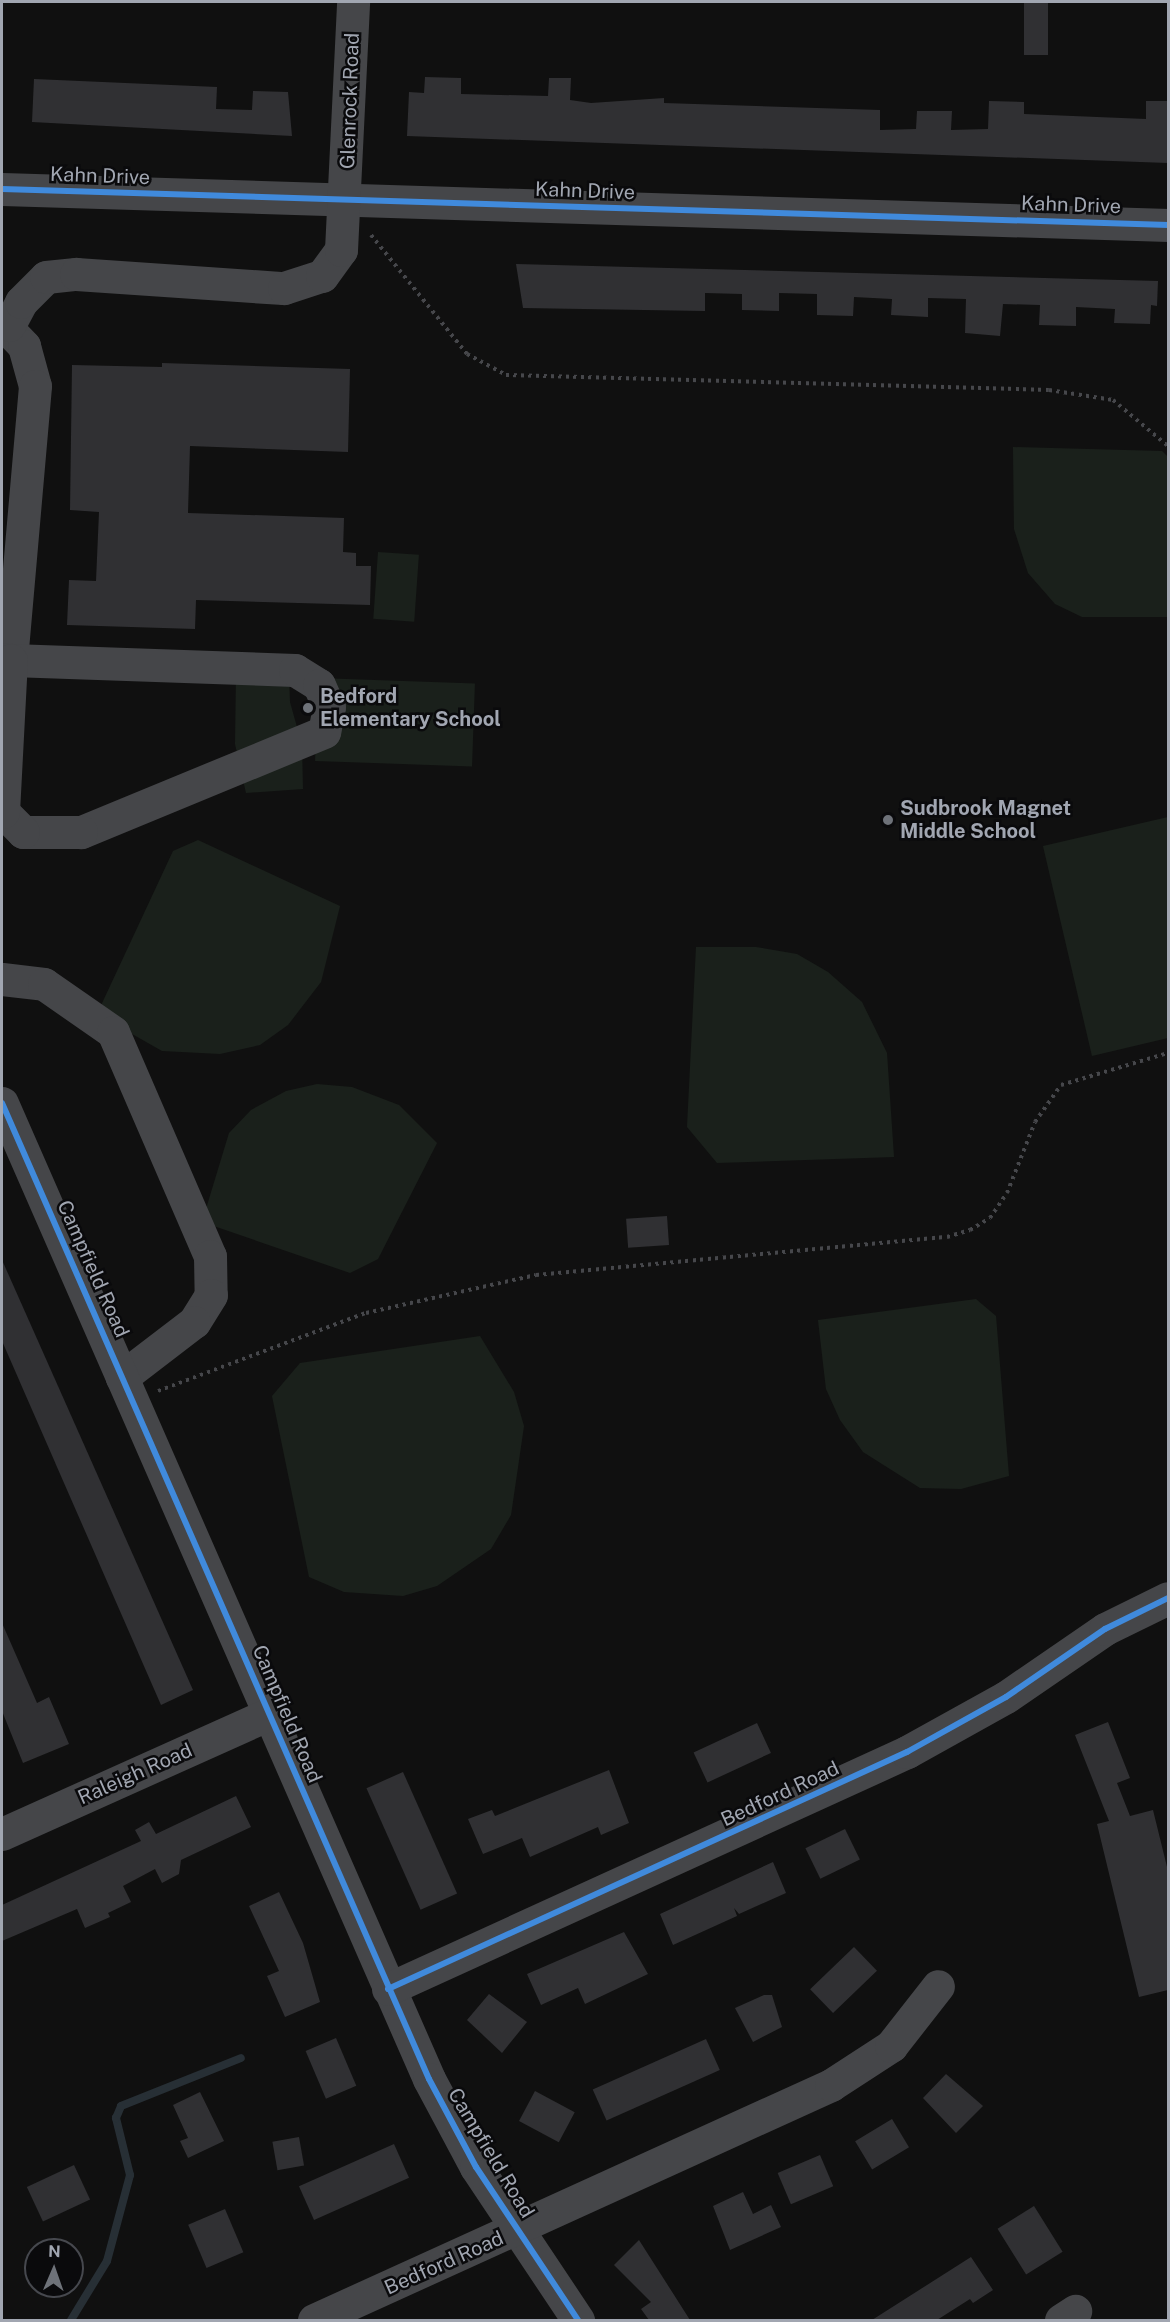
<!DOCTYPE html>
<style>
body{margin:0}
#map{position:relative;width:1170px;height:2322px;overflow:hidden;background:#101010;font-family:"Public Sans",sans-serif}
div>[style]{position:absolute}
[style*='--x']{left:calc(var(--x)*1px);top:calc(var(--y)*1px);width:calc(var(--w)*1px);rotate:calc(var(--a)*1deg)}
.green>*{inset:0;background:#1a201b;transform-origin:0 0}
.stream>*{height:8px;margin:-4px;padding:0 4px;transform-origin:4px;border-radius:4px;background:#272f35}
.building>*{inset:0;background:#303033;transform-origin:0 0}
.path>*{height:4px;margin-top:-2px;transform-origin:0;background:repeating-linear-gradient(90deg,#46474b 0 3px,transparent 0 7.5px)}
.minor>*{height:33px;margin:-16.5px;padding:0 16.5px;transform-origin:16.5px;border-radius:16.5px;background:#454649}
.cycleway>*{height:6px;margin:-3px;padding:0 3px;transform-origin:3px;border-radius:3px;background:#408adc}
.dots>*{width:16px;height:16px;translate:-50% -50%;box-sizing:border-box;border:3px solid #0a0a0c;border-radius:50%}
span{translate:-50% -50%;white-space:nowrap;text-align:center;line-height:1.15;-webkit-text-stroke:5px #0a0a0c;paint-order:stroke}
.street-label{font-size:20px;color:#a1a6b1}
.poi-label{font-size:20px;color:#a1a6b1;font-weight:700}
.left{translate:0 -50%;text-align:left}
.frame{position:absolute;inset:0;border:3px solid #a1a6b1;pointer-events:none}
.north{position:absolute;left:24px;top:2238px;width:60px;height:60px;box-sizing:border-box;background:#0a0a0c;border:2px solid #46484e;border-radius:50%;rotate:2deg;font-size:16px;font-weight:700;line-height:24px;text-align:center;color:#a1a6b1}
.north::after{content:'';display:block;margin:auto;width:21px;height:27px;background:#6e7279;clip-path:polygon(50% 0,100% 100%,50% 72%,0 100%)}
</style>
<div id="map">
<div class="green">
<i style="clip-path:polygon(1013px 447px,1162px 451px,1168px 457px,1168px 617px,1082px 617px,1055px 604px,1028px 573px,1014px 529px)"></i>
<i style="left:378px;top:552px;width:41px;height:67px;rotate:4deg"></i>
<i style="clip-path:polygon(236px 673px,289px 674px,290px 702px,302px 745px,303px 789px,246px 793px,235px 744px)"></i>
<i style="left:318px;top:678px;width:157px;height:83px;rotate:2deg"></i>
<i style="clip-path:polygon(1168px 817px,1168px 1038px,1092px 1056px,1043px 846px)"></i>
<i style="clip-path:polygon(198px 840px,340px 906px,321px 982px,288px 1025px,260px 1045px,220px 1054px,162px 1051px,97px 1014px,173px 851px)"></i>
<i style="clip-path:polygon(696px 947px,756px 947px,797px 954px,828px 972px,862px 1002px,887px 1053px,894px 1157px,717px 1163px,687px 1127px)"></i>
<i style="clip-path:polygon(317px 1084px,352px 1087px,399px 1105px,437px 1143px,378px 1259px,350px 1273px,202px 1222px,229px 1133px,251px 1110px,286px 1091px)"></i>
<i style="clip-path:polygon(976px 1299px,996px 1316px,1009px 1476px,961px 1489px,920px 1488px,863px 1452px,840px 1420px,826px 1389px,818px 1320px)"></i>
<i style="clip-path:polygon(480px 1336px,514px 1392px,524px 1426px,511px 1515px,491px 1549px,437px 1586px,403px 1596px,344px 1592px,309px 1577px,272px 1396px,300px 1363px)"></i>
</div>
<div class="stream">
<i style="--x:71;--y:2320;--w:69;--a:-58.6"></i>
<i style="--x:107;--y:2261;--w:89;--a:-75"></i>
<i style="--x:130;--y:2175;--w:59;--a:-103.8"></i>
<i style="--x:116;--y:2118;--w:13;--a:-67"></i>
<i style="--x:121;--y:2106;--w:129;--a:-21.8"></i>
</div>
<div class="building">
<i style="left:1024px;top:2px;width:24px;height:53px"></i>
<i style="clip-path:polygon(425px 77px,461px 78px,461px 94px,548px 96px,549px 78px,571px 78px,570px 100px,591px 103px,664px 98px,664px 103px,880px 110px,880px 130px,916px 129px,917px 111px,952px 111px,951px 130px,988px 129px,989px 101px,1024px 102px,1024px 114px,1146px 119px,1146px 101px,1168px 101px,1168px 163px,407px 136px,409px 92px,424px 93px)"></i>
<i style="clip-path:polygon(34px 79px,217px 87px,216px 109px,252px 110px,253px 91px,288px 92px,292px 136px,32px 122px)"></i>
<i style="clip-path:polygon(516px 264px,1158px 281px,1157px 306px,1151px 305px,1150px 324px,1114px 323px,1115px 309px,1076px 307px,1076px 326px,1039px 325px,1040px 305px,1003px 304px,1000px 336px,965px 333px,966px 299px,928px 298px,928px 317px,891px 315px,892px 299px,854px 297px,853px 316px,817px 315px,817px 294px,779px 293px,779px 311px,742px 310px,742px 294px,705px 293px,705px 311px,523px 308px)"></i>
<i style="clip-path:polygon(162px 363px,350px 369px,348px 452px,190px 446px,188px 513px,344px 518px,343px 552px,356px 553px,356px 566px,371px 566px,370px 605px,196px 600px,195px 629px,67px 625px,69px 580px,96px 581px,99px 512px,70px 510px,72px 365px,162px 367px)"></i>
<i style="left:667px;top:1216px;width:29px;height:41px;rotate:86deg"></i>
<i style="clip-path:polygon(2px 1260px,193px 1690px,161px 1705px,2px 1341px)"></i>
<i style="clip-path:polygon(2px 1623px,37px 1703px,49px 1697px,69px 1744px,23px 1763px,2px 1711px)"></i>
<i style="clip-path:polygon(1108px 1722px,1130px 1778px,1117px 1783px,1130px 1816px,1153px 1810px,1168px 1871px,1168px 1990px,1139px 1997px,1097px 1824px,1109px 1821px,1075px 1735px)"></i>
<i style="left:757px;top:1723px;width:33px;height:70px;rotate:65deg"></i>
<i style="clip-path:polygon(609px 1770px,629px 1823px,601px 1835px,598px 1827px,530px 1857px,522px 1838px,483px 1854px,468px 1819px,492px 1810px,495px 1816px)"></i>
<i style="left:403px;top:1772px;width:133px;height:40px;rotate:66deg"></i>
<i style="clip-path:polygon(236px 1796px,251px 1827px,181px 1860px,179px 1874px,162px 1883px,155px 1869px,123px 1886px,131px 1902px,108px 1913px,110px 1917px,85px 1928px,77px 1909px,2px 1941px,2px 1905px,141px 1841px,135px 1830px,149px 1822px,156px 1834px)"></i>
<i style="left:845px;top:1829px;width:34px;height:44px;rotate:64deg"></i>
<i style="clip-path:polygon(773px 1862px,786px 1893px,739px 1914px,734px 1908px,737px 1916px,673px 1945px,660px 1914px)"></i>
<i style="clip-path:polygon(279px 1892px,303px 1943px,320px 2002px,285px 2017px,267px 1976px,279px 1971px,249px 1906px)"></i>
<i style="clip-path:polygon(624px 1932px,648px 1974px,585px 2004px,578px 1988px,541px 2005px,527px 1974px)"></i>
<i style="left:854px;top:1947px;width:33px;height:61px;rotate:46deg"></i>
<i style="clip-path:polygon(489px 1994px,527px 2022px,502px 2053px,467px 2020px)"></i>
<i style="clip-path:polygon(764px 1995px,772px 1995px,782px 2027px,753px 2042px,735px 2008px)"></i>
<i style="left:336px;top:2038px;width:52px;height:33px;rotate:67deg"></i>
<i style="left:706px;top:2039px;width:34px;height:124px;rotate:66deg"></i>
<i style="clip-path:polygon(946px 2074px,983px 2106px,956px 2133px,923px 2098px)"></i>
<i style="left:535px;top:2091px;width:45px;height:34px;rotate:28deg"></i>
<i style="clip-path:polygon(200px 2092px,224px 2141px,188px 2158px,180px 2141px,188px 2138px,173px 2105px)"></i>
<i style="left:892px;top:2119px;width:33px;height:43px;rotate:59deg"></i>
<i style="left:299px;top:2137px;width:29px;height:27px;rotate:80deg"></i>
<i style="left:394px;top:2144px;width:37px;height:104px;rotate:66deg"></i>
<i style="left:820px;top:2155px;width:34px;height:46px;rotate:67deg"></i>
<i style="left:74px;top:2165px;width:38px;height:52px;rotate:65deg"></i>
<i style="clip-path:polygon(743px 2192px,753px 2214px,771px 2205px,781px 2227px,730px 2250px,713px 2206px)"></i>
<i style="left:1034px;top:2206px;width:54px;height:43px;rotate:58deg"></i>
<i style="left:225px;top:2209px;width:47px;height:40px;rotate:67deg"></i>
<i style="clip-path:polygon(639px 2240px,690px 2320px,649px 2320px,641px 2309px,651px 2302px,614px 2265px)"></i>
<i style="clip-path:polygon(971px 2257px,993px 2290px,973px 2303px,970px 2299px,937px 2320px,872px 2320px)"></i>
</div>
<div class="path">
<i style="--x:371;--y:235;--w:153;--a:51.1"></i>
<i style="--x:467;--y:354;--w:44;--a:28.3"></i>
<i style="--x:506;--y:375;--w:543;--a:1.58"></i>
<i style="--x:1049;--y:390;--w:65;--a:8.9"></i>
<i style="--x:1113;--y:400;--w:72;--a:39.9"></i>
<i style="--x:158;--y:1391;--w:222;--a:-20.6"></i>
<i style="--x:366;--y:1313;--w:174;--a:-12.6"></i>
<i style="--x:536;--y:1275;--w:413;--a:-5.3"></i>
<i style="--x:947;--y:1237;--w:24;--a:-17"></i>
<i style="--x:970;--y:1230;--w:23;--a:-31"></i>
<i style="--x:990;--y:1218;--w:30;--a:-56"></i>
<i style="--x:1007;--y:1193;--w:76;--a:-68.5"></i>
<i style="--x:1035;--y:1122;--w:45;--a:-54.9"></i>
<i style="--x:1061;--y:1085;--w:112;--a:-16.7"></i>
</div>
<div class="minor">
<i style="--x:2;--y:189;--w:1167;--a:1.77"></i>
<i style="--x:2;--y:323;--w:32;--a:46"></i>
<i style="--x:24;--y:346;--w:41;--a:74.6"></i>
<i style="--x:35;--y:386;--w:275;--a:95"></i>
<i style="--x:11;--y:660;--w:9;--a:-174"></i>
<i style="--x:9;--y:325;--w:26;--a:-62"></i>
<i style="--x:21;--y:302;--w:35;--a:-45"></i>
<i style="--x:46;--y:277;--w:30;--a:-6"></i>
<i style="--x:76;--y:274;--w:208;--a:3.9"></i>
<i style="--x:284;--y:288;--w:40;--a:-18"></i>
<i style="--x:322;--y:276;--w:32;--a:-54"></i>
<i style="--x:341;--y:250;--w:248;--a:-87.2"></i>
<i style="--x:11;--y:660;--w:284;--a:2"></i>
<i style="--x:295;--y:670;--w:28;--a:32"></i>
<i style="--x:319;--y:685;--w:24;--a:66"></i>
<i style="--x:329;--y:707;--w:25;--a:101"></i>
<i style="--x:324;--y:732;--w:263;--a:157.6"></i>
<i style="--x:81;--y:832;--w:58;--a:180"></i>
<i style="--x:23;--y:832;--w:28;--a:-135"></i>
<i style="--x:3;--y:812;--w:152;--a:-87"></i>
<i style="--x:2;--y:979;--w:42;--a:6.8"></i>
<i style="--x:44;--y:984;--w:84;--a:34.8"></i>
<i style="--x:113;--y:1032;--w:244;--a:66.6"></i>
<i style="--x:210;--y:1256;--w:39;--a:89"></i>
<i style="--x:211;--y:1295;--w:32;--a:122"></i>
<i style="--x:194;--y:1322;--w:91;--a:142.6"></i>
<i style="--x:2;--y:1103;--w:1065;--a:66.37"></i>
<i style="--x:429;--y:2079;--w:100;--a:61.9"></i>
<i style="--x:476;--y:2167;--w:184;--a:56.3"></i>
<i style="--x:2;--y:1834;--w:293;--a:-24.2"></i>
<i style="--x:388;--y:1989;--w:571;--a:-24.54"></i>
<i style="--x:907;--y:1752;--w:113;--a:-29.1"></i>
<i style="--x:1006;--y:1697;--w:120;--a:-34.5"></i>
<i style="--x:1105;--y:1629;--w:70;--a:-26.2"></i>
<i style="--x:314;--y:2320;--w:568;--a:-24.44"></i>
<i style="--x:831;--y:2085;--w:72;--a:-33"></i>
<i style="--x:891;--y:2046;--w:76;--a:-51.9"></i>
<i style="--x:1061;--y:2320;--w:17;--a:-33"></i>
</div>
<div class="cycleway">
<i style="--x:2;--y:189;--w:1167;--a:1.77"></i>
<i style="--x:2;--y:1103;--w:1065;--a:66.37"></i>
<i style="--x:429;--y:2079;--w:100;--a:61.9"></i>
<i style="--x:476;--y:2167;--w:184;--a:56.3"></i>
<i style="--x:388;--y:1989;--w:571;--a:-24.54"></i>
<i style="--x:907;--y:1752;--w:113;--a:-29.1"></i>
<i style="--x:1006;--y:1697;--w:120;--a:-34.5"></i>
<i style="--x:1105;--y:1629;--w:70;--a:-26.2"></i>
</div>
<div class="dots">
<i style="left:308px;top:708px;background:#6e7279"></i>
<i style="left:888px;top:820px;background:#6e7279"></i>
</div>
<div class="street-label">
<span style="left:350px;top:101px;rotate:-88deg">Glenrock Road</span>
<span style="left:100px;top:176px;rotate:2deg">Kahn Drive</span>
<span style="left:585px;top:191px;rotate:2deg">Kahn Drive</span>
<span style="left:1071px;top:205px;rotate:2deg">Kahn Drive</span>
<span style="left:93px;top:1269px;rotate:66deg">Campfield Road</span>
<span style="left:287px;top:1714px;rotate:67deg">Campfield Road</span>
<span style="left:135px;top:1774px;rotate:-24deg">Raleigh Road</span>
<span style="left:780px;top:1794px;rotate:-25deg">Bedford Road</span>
<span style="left:491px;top:2153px;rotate:59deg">Campfield Road</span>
<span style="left:444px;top:2263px;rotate:-24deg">Bedford Road</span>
</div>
<div class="poi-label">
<span class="left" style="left:320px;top:708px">Bedford<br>Elementary School</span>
<span class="left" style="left:900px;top:820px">Sudbrook Magnet<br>Middle School</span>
</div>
<div class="frame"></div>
<div class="north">N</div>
</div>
